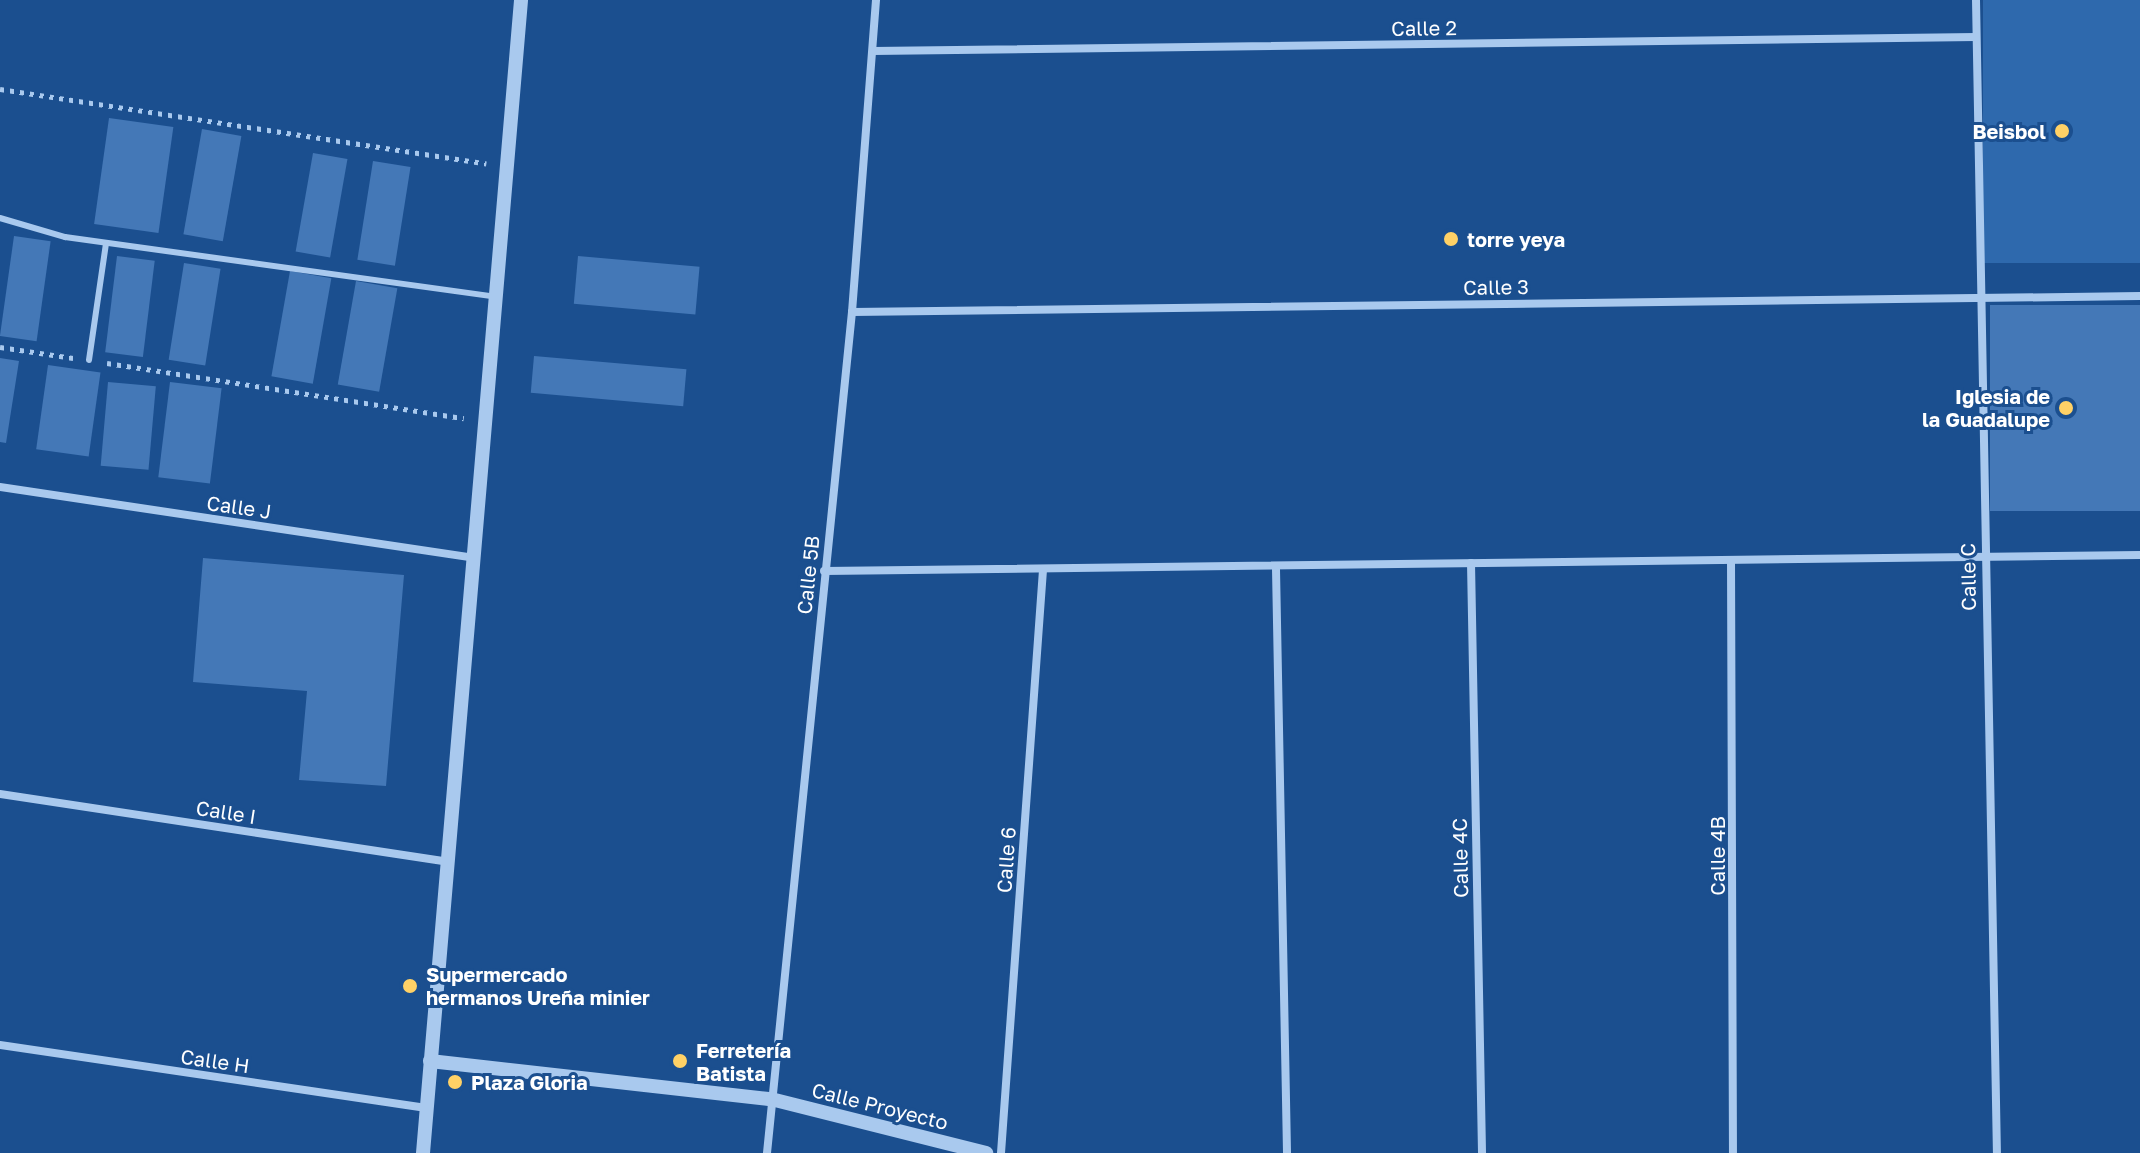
<!DOCTYPE html>
<meta charset="utf-8">
<style>
body{margin:0}
#map{position:relative;width:2140px;height:1153px;overflow:hidden;background:#1b4f8f;font-family:"Golos Text",sans-serif}
div>[style]{position:absolute}
[style*='--x']{left:calc(var(--x)*1px);top:calc(var(--y)*1px);width:calc(var(--w)*1px);rotate:calc(var(--a)*1deg)}
.green>*{inset:0;background:#2e69ad;transform-origin:0 0}
.building>*{inset:0;background:#4478b7;transform-origin:0 0}
.path>*{height:5px;margin-top:-2.5px;transform-origin:0;background:repeating-linear-gradient(90deg,#a9c9ee 0 4px,transparent 0 10px)}
.service>*{height:6px;margin:-3px;padding:0 3px;transform-origin:3px;border-radius:3px;background:#a9c9ee}
.minor>*{height:8px;margin:-4px;padding:0 4px;transform-origin:4px;border-radius:4px;background:#a9c9ee}
.tertiary>*{height:14px;margin:-7px;padding:0 7px;transform-origin:7px;border-radius:7px;background:#a9c9ee}
.dots>*{width:22px;height:22px;translate:-50% -50%;box-sizing:border-box;border:4px solid #1b4f8f;border-radius:50%}
span{translate:-50% -50%;white-space:nowrap;text-align:center;line-height:1.15;-webkit-text-stroke:6px #1b4f8f;paint-order:stroke}
.street-label{font-size:20px;color:#fff}
.poi-label{font-size:20px;color:#fff;font-weight:700}
.right{translate:-100% -50%;text-align:right}
.left{translate:0 -50%;text-align:left}
</style>
<div id="map">
<div class="green">
<i style="left:1983px;top:0;width:157px;height:263px"></i>
</div>
<div class="building">
<i style="left:109px;top:118px;width:65px;height:107px;rotate:8deg"></i>
<i style="left:202px;top:129px;width:40px;height:107px;rotate:10deg"></i>
<i style="left:313px;top:153px;width:35px;height:100px;rotate:10deg"></i>
<i style="left:373px;top:161px;width:38px;height:100px;rotate:9deg"></i>
<i style="left:14px;top:236px;width:37px;height:101px;rotate:8deg"></i>
<i style="left:117px;top:256px;width:38px;height:97px;rotate:7deg"></i>
<i style="left:578px;top:256px;width:122px;height:48px;rotate:5deg"></i>
<i style="left:184px;top:263px;width:37px;height:98px;rotate:9deg"></i>
<i style="left:290px;top:271px;width:42px;height:107px;rotate:10deg"></i>
<i style="left:356px;top:281px;width:42px;height:105px;rotate:10deg"></i>
<i style="left:2140px;top:305px;width:206px;height:150px;rotate:90deg"></i>
<i style="left:534px;top:356px;width:153px;height:37px;rotate:5deg"></i>
<i style="clip-path:polygon(0 358px,19px 361px,6px 443px,0 442px)"></i>
<i style="left:48px;top:365px;width:53px;height:85px;rotate:8deg"></i>
<i style="left:108px;top:382px;width:48px;height:84px;rotate:5deg"></i>
<i style="left:170px;top:382px;width:52px;height:96px;rotate:7deg"></i>
<i style="clip-path:polygon(203px 558px,404px 575px,386px 786px,299px 780px,307px 691px,193px 682px)"></i>
</div>
<div class="path">
<i style="--x:0;--y:89;--w:492;--a:8.7"></i>
<i style="--x:0;--y:347;--w:74;--a:8.6"></i>
<i style="--x:107;--y:363;--w:361;--a:8.8"></i>
</div>
<div class="service">
<i style="--x:0;--y:218;--w:68;--a:16.3"></i>
<i style="--x:65;--y:237;--w:434;--a:7.9"></i>
<i style="--x:89;--y:360;--w:118;--a:-81.7"></i>
</div>
<div class="minor">
<i style="--x:1976;--y:0;--w:1153;--a:88.96"></i>
<i style="--x:873;--y:51;--w:1103;--a:-0.73"></i>
<i style="--x:852;--y:312;--w:1288;--a:-0.71"></i>
<i style="--x:0;--y:487;--w:478;--a:8.5"></i>
<i style="--x:1731;--y:560;--w:593;--a:89.81"></i>
<i style="--x:1471;--y:563;--w:590;--a:88.93"></i>
<i style="--x:1276;--y:569;--w:584;--a:88.92"></i>
<i style="--x:824;--y:571;--w:1316;--a:-0.7"></i>
<i style="--x:0;--y:794;--w:453;--a:8.6"></i>
<i style="--x:0;--y:1045;--w:431;--a:8.4"></i>
<i style="--x:767;--y:1153;--w:845;--a:-84.23"></i>
<i style="--x:852;--y:312;--w:313;--a:-85.6"></i>
<i style="--x:1001;--y:1153;--w:585;--a:-85.88"></i>
</div>
<div class="tertiary">
<i style="--x:430;--y:1061;--w:343;--a:6.4"></i>
<i style="--x:771;--y:1099;--w:222;--a:14.1"></i>
<i style="--x:423;--y:1153;--w:1157;--a:-85.14"></i>
</div>
<div class="dots">
<i style="left:2062px;top:131px;background:#ffd166"></i>
<i style="left:1451px;top:239px;background:#ffd166"></i>
<i style="left:2066px;top:408px;background:#ffd166"></i>
<i style="left:410px;top:986px;background:#ffd166"></i>
<i style="left:680px;top:1061px;background:#ffd166"></i>
<i style="left:455px;top:1082px;background:#ffd166"></i>
</div>
<div class="street-label">
<span style="left:1424px;top:28px;rotate:-1deg">Calle 2</span>
<span style="left:1496px;top:287px;rotate:-1deg">Calle 3</span>
<span style="left:239px;top:507px;rotate:8deg">Calle J</span>
<span style="left:808px;top:575px;rotate:-84deg">Calle 5B</span>
<span style="left:1968px;top:577px;rotate:-91deg">Calle C</span>
<span style="left:226px;top:812px;rotate:9deg">Calle I</span>
<span style="left:1717px;top:856px;rotate:-90deg">Calle 4B</span>
<span style="left:1460px;top:858px;rotate:-91deg">Calle 4C</span>
<span style="left:1006px;top:860px;rotate:-86deg">Calle 6</span>
<span style="left:215px;top:1061px;rotate:8deg">Calle H</span>
<span style="left:880px;top:1106px;rotate:14deg">Calle Proyecto</span>
</div>
<div class="poi-label">
<span class="right" style="left:2046px;top:131px">Beisbol</span>
<span class="left" style="left:1467px;top:239px">torre yeya</span>
<span class="right" style="left:2050px;top:408px">Iglesia de<br>la Guadalupe</span>
<span class="left" style="left:426px;top:986px">Supermercado<br>hermanos Ureña minier</span>
<span class="left" style="left:696px;top:1062px">Ferretería<br>Batista</span>
<span class="left" style="left:471px;top:1082px">Plaza Gloria</span>
</div>
</div>
